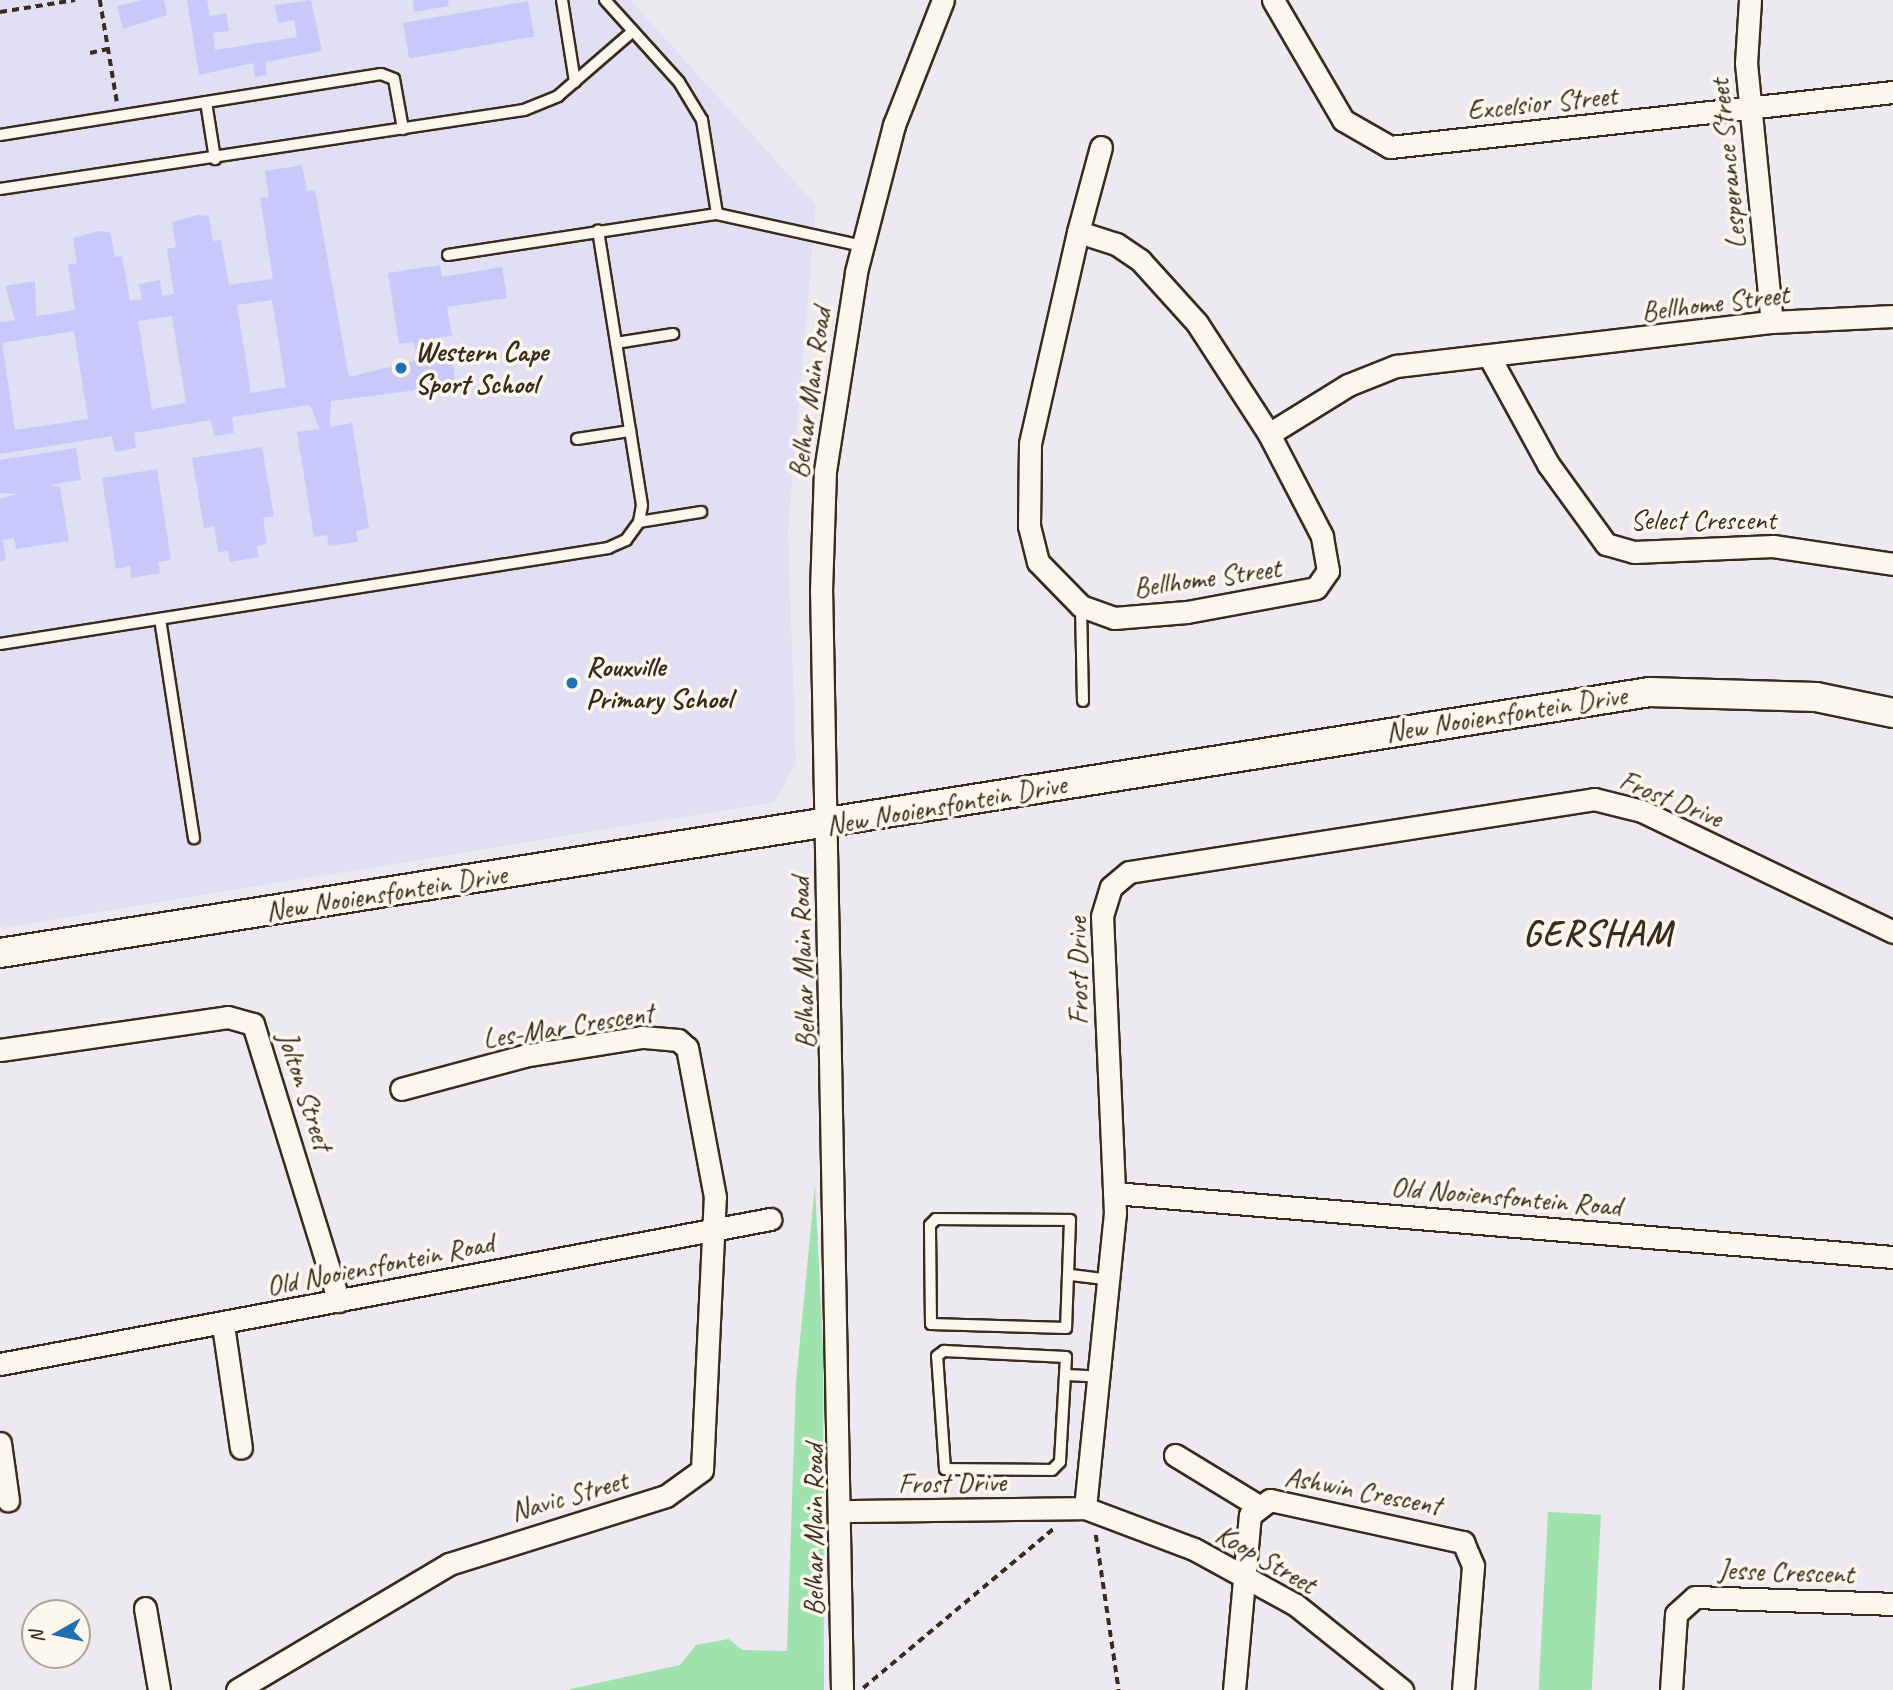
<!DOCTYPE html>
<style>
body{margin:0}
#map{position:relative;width:1893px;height:1690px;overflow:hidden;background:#ece9f0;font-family:Caveat,sans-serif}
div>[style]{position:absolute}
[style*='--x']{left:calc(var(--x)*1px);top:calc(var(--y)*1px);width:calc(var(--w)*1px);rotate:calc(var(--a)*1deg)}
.built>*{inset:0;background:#e1dff3}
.green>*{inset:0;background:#9fe2ad;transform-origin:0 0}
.building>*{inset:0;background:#c8c8fa;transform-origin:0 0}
.path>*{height:3.5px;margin-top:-1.75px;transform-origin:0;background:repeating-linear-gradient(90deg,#3b2a1e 0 7px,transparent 0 12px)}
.roads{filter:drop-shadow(2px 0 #3b2a1e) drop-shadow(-2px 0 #3b2a1e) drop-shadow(0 2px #3b2a1e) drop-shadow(0 -2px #3b2a1e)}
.service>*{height:10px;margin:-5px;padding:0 5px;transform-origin:5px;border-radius:5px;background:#fbf7ec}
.minor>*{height:21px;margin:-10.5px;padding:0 10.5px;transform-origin:10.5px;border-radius:10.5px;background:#fbf7ec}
.tertiary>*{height:28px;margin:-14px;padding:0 14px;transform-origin:14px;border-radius:14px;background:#fbf7ec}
.dots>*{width:19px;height:19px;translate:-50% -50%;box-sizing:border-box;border:4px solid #fbf7ec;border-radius:50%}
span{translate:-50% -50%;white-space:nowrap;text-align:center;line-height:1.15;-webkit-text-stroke:7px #fbf7ec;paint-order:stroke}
.street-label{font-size:28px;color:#3b2a1e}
.poi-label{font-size:28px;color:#3b2a1e;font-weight:700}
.left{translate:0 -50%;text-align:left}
.district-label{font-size:35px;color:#3b2a1e;font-weight:700;letter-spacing:2px}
.north{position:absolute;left:21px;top:1599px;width:70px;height:70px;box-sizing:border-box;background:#fbf7ec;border:2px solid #aea59a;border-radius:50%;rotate:261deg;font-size:19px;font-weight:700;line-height:28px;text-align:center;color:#3b2a1e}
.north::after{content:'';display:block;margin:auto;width:24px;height:32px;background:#1f6fb2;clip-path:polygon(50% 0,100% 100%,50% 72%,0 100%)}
</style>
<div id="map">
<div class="built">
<i style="clip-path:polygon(0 0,630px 0,816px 205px,788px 531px,796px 764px,774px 802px,0 928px)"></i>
</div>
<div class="green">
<i style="clip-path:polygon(815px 1185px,823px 1349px,824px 1690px,566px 1690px,680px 1665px,696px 1645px,729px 1639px,742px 1650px,787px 1651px,796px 1382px)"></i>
<i style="left:1548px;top:1512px;width:53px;height:178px;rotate:3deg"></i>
</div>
<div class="building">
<i style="clip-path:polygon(143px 0,164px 0,167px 15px,123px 29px,117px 6px)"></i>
<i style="clip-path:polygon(187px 0,207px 0,210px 16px,226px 13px,229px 31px,213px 33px,215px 50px,297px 37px,294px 20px,278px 23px,275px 5px,311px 0,322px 51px,265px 62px,267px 75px,255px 77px,253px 63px,199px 75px)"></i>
<i style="clip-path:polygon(413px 0,448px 0,449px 6px,414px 12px)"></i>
<i style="left:528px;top:1px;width:36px;height:127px;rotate:80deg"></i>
<i style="clip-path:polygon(evenodd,302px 165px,307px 191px,315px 190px,349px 377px,417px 360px,414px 342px,399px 344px,388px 273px,440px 265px,442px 277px,502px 267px,507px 298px,447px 307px,452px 336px,424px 340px,427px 359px,452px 357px,456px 385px,331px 401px,330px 427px,352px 423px,369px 528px,356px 531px,358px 542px,329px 546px,327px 535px,314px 537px,297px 432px,320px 429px,310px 405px,232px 417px,234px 433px,214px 436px,211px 420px,134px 433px,136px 448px,115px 452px,112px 436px,0 454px,0 322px,15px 320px,5px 286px,35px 281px,36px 316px,75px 310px,68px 265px,77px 263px,73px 238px,99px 231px,110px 232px,115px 257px,122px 256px,130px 301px,142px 299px,139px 284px,160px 280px,162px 296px,174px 294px,167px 249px,176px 247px,172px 222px,197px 215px,209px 216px,213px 241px,221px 240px,229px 285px,273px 279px,260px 198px,269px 197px,265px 171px,302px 165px,272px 300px,286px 387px,251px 393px,237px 305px,272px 300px,302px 165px,172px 316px,186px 403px,152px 409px,138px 321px,172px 316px,302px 165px,74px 331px,88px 419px,15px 430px,2px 343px,74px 331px)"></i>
<i style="clip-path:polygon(262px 447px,274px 516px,263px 518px,267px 544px,257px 546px,259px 557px,230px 562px,228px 551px,218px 552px,214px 526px,204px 528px,192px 458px)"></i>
<i style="clip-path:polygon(76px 448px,81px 480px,49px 485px,60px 487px,69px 541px,16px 549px,14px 538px,3px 540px,6px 560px,0 561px,0 499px,18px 494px,0 493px,0 460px)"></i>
<i style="clip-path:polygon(157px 469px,171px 560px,158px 562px,160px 573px,131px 578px,130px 566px,116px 569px,102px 478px)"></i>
</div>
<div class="path">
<i style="--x:100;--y:0;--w:103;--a:80.5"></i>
<i style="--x:0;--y:12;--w:76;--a:-9.1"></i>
<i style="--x:90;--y:53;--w:18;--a:-13"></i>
<i style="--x:1096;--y:1535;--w:157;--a:81.6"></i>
<i style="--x:863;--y:1688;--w:248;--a:-39.9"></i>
</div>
<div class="roads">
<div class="service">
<i style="--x:562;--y:0;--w:83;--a:81"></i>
<i style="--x:605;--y:0;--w:110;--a:47.9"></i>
<i style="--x:679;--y:82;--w:44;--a:58.8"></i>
<i style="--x:702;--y:120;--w:95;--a:80.9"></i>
<i style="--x:206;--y:102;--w:58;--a:81"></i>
<i style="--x:0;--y:135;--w:386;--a:-9.1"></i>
<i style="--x:381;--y:74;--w:14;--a:21"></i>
<i style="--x:394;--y:79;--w:51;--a:79.8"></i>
<i style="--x:0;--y:189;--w:530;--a:-8.57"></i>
<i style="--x:524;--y:110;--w:37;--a:-22"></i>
<i style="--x:558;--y:96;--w:99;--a:-40.9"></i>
<i style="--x:448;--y:255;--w:272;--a:-8.7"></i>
<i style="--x:717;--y:214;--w:149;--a:12.4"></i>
<i style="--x:616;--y:343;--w:58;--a:-9"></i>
<i style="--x:577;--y:439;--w:54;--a:-8.6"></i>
<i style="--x:639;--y:522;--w:63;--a:-9.2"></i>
<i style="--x:1081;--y:606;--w:95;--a:88.8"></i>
<i style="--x:160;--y:619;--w:222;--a:81.2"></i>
<i style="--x:0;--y:644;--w:616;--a:-8.97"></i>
<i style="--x:608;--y:548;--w:20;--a:-24"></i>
<i style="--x:626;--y:540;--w:22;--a:-54"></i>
<i style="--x:639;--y:522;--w:17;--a:-80"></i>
<i style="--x:642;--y:505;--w:278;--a:-99.1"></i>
<i style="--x:936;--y:1219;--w:134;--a:0.4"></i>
<i style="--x:1070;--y:1220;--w:108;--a:92.1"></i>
<i style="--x:1066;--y:1328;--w:135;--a:-178.3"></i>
<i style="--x:931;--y:1324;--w:99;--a:-90.6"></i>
<i style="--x:930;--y:1225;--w:8;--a:-45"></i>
<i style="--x:1071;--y:1275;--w:38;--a:7"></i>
<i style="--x:944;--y:1351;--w:122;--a:2.8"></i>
<i style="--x:1066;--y:1357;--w:105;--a:93.3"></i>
<i style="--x:1060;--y:1462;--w:11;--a:135"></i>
<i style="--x:1052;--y:1470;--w:107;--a:-179.5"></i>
<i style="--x:945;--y:1469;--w:113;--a:-94"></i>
<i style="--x:937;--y:1356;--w:9;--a:-36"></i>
<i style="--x:1067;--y:1375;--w:33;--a:3"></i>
</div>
<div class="minor">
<i style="--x:1273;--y:0;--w:139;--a:59.7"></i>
<i style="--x:1343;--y:120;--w:54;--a:29.9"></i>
<i style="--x:1390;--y:147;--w:506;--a:-6.24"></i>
<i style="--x:1750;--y:0;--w:63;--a:93.6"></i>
<i style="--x:1746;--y:63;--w:260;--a:84.3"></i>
<i style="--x:1078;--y:232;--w:217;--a:102.8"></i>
<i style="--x:1030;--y:444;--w:82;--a:90.7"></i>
<i style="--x:1029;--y:526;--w:37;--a:76"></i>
<i style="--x:1038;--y:562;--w:62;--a:45.7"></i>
<i style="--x:1081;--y:606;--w:35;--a:20"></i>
<i style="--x:1114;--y:618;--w:73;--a:-4.7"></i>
<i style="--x:1187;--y:612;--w:131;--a:-10.5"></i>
<i style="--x:1316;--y:588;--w:21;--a:-55"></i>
<i style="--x:1328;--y:571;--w:36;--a:-100"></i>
<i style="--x:1322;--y:536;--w:115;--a:-117.5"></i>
<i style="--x:1269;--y:434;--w:132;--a:-123"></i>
<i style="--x:1197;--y:323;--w:85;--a:-132.1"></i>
<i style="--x:1140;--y:260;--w:29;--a:-146"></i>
<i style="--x:1116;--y:244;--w:40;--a:-162"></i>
<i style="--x:1078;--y:232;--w:88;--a:-74.9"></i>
<i style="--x:1490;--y:358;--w:121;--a:61.3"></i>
<i style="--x:1548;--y:464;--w:99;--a:54.1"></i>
<i style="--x:1606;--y:544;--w:29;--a:16"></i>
<i style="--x:1634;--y:552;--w:139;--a:-2.5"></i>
<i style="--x:1773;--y:546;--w:121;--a:8.5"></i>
<i style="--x:1269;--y:434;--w:93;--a:-31.8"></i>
<i style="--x:1348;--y:385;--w:52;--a:-21.6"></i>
<i style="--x:1396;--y:366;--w:379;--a:-6.7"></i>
<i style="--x:1772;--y:322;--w:121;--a:-2.8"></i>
<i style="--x:0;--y:1050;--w:230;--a:-8.2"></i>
<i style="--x:228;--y:1017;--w:26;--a:16"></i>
<i style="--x:253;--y:1024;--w:290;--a:72.8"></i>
<i style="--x:1114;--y:1193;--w:782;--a:4.7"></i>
<i style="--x:223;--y:1325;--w:124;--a:81.7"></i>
<i style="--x:0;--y:1364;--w:784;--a:-10.66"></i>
<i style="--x:0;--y:1443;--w:58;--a:82"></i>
<i style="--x:1175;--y:1455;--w:96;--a:31.4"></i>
<i style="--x:1085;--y:1508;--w:116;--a:20.6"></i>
<i style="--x:1194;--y:1549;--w:116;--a:28.8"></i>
<i style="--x:1296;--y:1605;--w:136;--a:38.7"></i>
<i style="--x:843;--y:1511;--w:242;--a:-0.7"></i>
<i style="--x:1085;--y:1508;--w:297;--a:-84.2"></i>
<i style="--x:1115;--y:1213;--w:297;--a:-92.5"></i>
<i style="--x:1102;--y:916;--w:30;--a:-73"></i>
<i style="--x:1111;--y:887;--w:23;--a:-40"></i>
<i style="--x:1129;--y:872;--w:471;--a:-8.9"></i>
<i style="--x:1594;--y:799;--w:49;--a:14"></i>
<i style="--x:1642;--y:811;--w:279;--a:25.7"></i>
<i style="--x:145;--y:1608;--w:83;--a:80.3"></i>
<i style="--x:237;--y:1690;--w:247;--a:-30.7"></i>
<i style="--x:449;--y:1564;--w:227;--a:-17.4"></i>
<i style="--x:666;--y:1496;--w:44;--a:-35.8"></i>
<i style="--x:702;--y:1470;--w:273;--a:-87.3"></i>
<i style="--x:715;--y:1197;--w:152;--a:-100.6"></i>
<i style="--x:687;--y:1048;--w:12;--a:-138"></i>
<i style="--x:678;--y:1040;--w:36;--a:-175"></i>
<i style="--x:642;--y:1037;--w:120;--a:170.9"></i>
<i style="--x:524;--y:1056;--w:127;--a:165"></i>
<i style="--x:842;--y:1690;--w:1099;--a:-91.09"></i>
<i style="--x:821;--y:591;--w:120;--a:-88.1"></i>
<i style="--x:825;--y:471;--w:201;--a:-81.1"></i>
<i style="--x:856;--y:272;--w:152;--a:-75.5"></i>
<i style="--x:894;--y:125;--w:134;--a:-68.6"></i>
<i style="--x:1234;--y:1690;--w:176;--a:-84.8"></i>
<i style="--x:1250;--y:1515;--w:25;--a:-37"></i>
<i style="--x:1270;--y:1500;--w:198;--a:12.3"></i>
<i style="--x:1463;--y:1542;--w:26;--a:67"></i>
<i style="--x:1473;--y:1566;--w:124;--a:94.6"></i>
<i style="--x:1671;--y:1690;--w:76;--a:-86.2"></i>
<i style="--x:1676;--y:1614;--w:25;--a:-42"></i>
<i style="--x:1695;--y:1597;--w:198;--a:2"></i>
</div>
<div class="tertiary">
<i style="--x:0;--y:953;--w:1670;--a:-8.99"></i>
<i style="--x:1649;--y:692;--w:167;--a:1.7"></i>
<i style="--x:1816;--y:697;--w:79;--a:11.7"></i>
</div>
</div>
<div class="dots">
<i style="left:401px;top:368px;background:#1f6fb2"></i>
<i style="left:572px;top:683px;background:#1f6fb2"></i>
</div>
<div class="street-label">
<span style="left:1542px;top:103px;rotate:-6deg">Excelsior Street</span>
<span style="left:1728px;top:164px;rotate:-96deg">Lesperance Street</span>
<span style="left:1715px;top:303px;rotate:-7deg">Bellhome Street</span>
<span style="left:810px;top:393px;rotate:-82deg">Belhar Main Road</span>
<span style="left:1703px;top:520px">Select Crescent</span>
<span style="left:1207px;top:578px;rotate:-8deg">Bellhome Street</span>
<span style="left:1506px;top:714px;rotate:-9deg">New Nooiensfontein Drive</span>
<span style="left:1671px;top:799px;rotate:22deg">Frost Drive</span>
<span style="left:946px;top:805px;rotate:-10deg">New Nooiensfontein Drive</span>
<span style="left:386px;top:893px;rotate:-9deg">New Nooiensfontein Drive</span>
<span style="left:803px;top:963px;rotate:-92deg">Belhar Main Road</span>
<span style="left:1078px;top:971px;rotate:-91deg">Frost Drive</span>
<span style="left:568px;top:1026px;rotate:-9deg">Les-Mar Crescent</span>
<span style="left:305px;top:1091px;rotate:72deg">Jolton Street</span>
<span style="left:1506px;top:1197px;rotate:5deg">Old Nooiensfontein Road</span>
<span style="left:380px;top:1265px;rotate:-11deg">Old Nooiensfontein Road</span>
<span style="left:952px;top:1483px;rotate:-1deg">Frost Drive</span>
<span style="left:1363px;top:1491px;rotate:11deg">Ashwin Crescent</span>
<span style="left:569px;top:1496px;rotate:-16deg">Navic Street</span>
<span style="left:814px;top:1530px;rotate:-90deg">Belhar Main Road</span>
<span style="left:1266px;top:1559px;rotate:30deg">Koop Street</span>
<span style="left:1786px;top:1572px;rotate:2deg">Jesse Crescent</span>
</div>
<div class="poi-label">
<span class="left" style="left:415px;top:368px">Western Cape<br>Sport School</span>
<span class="left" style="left:586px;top:683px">Rouxville<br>Primary School</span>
</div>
<div class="district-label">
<span style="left:1598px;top:934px">GERSHAM</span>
</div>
<div class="north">N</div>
</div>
